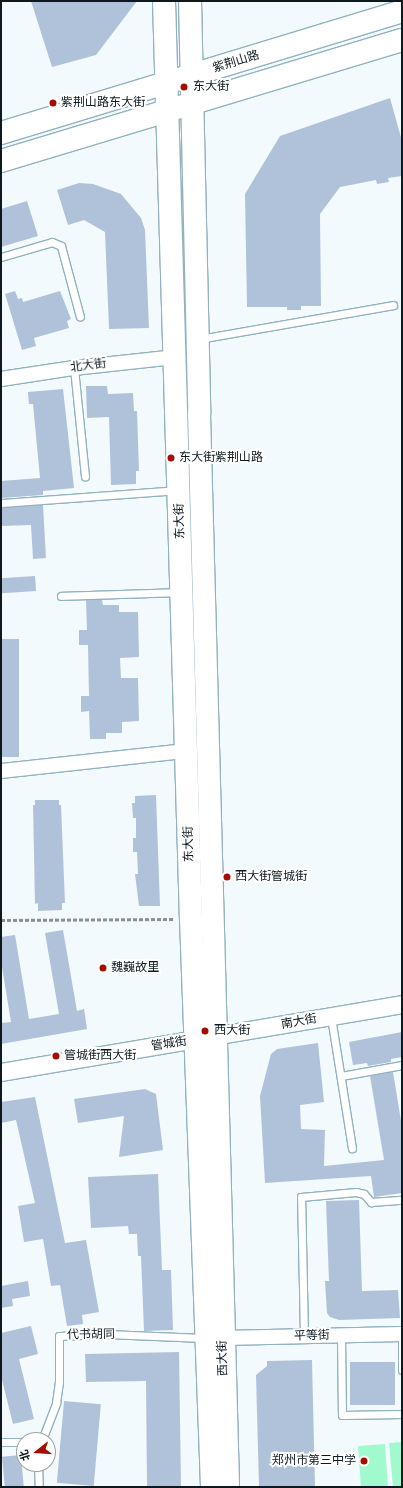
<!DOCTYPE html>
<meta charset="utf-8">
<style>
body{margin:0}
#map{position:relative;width:403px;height:1488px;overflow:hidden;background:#f3fafd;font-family:"Source Sans 3","Noto Sans SC",sans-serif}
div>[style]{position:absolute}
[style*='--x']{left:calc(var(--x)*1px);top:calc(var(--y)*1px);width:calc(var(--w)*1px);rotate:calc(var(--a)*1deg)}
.green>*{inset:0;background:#a1facd;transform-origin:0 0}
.building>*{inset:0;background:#b0c1da;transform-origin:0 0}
.path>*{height:2.5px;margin-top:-1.25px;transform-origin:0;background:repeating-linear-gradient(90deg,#869094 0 4px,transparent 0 6px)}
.roads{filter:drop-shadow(1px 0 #92b2c0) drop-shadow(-1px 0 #92b2c0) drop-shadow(0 1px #92b2c0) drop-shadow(0 -1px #92b2c0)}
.service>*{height:7px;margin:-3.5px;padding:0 3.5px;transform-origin:3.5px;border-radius:3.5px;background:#fff}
.minor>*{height:14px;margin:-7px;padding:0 7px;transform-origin:7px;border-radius:7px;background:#fff}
.tertiary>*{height:17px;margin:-8.5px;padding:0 8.5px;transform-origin:8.5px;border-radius:8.5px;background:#fff}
.primary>*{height:22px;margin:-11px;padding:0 11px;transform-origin:11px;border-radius:11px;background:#fff}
.dots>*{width:11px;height:11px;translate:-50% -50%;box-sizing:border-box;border:2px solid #fff;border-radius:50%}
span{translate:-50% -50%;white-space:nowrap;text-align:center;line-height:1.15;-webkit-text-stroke:4px #fff;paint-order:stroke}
.street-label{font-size:12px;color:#0d191f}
.poi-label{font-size:12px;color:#0d191f}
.left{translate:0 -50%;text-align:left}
.right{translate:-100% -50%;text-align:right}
.frame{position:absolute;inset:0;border:2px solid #0d191f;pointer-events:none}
.north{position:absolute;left:16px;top:1432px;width:40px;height:40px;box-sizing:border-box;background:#fff;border:1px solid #9ea3a5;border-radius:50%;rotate:253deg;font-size:11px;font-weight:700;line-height:16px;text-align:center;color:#0d191f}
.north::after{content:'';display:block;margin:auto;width:14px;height:18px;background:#a30d04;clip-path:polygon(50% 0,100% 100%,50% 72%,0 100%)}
</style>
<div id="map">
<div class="green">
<i style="clip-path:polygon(402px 1442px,402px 1487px,393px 1487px,389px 1443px)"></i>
<i style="left:385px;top:1444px;width:43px;height:27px;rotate:86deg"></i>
</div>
<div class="building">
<i style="clip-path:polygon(31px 1px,137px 1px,96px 55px,52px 67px)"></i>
<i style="clip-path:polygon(390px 98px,402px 141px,402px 176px,388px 178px,389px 182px,377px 184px,376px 180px,340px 187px,320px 214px,321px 306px,301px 306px,301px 310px,287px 310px,287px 307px,247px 307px,245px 194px,280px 136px)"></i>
<i style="clip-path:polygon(79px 183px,93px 184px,121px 194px,141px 218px,145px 230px,149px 328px,109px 329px,105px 232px,84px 220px,68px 225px,57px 190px)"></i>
<i style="clip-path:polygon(27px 201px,38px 236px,1px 247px,1px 209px)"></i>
<i style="clip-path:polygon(15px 291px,18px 299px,22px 298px,23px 302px,60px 291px,71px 319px,67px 321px,69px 328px,34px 338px,36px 346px,22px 350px,5px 294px)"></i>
<i style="clip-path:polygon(86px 386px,107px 386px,108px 394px,133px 393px,134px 411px,137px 411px,139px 471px,136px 471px,136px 484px,111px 485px,109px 417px,87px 418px)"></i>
<i style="clip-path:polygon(63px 389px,74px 488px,43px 491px,43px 495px,1px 498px,1px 481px,40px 478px,33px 404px,29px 404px,28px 392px)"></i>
<i style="clip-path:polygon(43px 505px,46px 558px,33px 559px,31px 525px,1px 526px,1px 508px)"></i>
<i style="left:35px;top:576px;width:15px;height:34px;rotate:86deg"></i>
<i style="clip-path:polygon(86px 600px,102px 600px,103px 605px,119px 605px,119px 612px,138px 612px,139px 657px,120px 658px,121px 678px,138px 678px,139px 721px,122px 722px,122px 733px,106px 733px,106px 739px,90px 739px,89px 711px,81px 712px,81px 696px,89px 696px,88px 645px,79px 645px,79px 630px,87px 630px)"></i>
<i style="left:1px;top:639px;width:18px;height:118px"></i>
<i style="clip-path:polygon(156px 795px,160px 906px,139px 906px,135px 874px,138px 874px,137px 852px,133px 852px,133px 838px,136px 838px,136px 818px,133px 818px,132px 803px,135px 803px,135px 796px)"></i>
<i style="clip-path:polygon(35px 800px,59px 800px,59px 805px,61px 805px,65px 903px,62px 903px,62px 910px,38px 911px,38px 903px,35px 904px,33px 805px,35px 805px)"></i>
<i style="clip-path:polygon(63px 930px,77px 1011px,84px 1009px,87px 1029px,1px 1044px,1px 1023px,11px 1022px,1px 961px,1px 937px,15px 935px,29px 1019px,59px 1014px,45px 933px)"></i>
<i style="clip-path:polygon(402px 1032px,402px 1057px,391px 1059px,391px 1062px,368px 1066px,367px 1063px,353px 1065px,349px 1042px)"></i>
<i style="clip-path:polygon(318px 1043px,324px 1102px,300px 1105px,301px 1129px,325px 1130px,324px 1166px,384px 1160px,370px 1076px,393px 1072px,402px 1127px,402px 1193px,374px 1197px,371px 1176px,265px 1183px,260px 1096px,271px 1054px,277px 1049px)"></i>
<i style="clip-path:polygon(145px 1089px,156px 1094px,163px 1150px,119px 1157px,124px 1116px,78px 1123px,74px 1099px)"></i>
<i style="clip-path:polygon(35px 1097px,65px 1243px,86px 1240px,99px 1312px,82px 1315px,83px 1324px,67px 1326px,60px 1285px,51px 1286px,43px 1239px,24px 1242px,18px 1206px,35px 1203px,16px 1120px,1px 1123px,1px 1102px)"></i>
<i style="clip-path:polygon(158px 1174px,162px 1270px,171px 1270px,173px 1330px,144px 1331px,141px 1256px,138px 1256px,137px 1234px,129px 1234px,128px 1226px,91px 1228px,88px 1177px)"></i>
<i style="clip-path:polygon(359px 1200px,362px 1291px,398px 1290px,400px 1318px,339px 1320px,330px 1317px,327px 1313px,325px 1281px,329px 1281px,326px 1201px)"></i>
<i style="clip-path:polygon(28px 1281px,30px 1296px,12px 1299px,13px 1306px,1px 1308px,1px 1286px)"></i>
<i style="clip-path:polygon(31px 1326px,38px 1354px,19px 1359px,34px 1419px,13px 1424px,1px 1376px,1px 1333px)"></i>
<i style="clip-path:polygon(179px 1352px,181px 1487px,147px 1487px,146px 1381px,86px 1382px,85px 1354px)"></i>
<i style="clip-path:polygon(312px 1360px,315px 1487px,259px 1487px,256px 1375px,267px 1366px,267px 1361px)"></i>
<i style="left:395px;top:1362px;width:43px;height:45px;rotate:90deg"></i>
<i style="left:64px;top:1401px;width:37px;height:82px;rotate:5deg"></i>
<i style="left:21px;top:1455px;width:32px;height:19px;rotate:85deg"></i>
</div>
<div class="path">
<i style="--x:1;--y:920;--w:173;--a:-0.3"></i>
</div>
<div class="roads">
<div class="service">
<i style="--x:1;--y:257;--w:53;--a:-16.4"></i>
<i style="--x:52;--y:242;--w:10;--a:24"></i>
<i style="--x:61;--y:246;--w:73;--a:75"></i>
<i style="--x:199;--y:339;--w:197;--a:-9.9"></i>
<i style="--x:74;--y:368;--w:109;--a:84.2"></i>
<i style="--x:1;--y:503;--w:175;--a:-4.2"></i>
<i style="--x:61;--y:596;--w:118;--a:-1.9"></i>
<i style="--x:331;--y:1017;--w:133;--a:80.9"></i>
<i style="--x:341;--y:1076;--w:62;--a:-10.2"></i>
<i style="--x:402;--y:1334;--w:36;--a:90"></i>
<i style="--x:341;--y:1335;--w:80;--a:89.3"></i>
<i style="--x:342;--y:1415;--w:60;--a:-1"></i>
<i style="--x:304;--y:1336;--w:139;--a:-91.2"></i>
<i style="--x:301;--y:1197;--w:55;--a:-5.2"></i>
<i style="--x:356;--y:1192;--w:8;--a:14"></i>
<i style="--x:364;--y:1194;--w:11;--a:49"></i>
<i style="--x:371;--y:1202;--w:31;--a:-4"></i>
<i style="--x:42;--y:1440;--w:40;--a:-69"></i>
<i style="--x:56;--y:1403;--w:21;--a:-82"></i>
<i style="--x:59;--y:1382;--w:46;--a:-90"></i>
<i style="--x:59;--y:1336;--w:47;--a:-2.4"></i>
<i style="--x:106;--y:1334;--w:98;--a:2.3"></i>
<i style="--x:1;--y:1442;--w:23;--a:0"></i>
<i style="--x:38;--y:1464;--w:23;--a:88"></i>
</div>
<div class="minor">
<i style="--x:1;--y:379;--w:74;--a:-8.6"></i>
<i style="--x:74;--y:368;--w:103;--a:-6.2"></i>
<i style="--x:1;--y:771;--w:186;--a:-6.2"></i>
<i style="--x:223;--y:1338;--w:179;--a:-1.3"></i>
</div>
<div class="tertiary">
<i style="--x:1;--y:1072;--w:407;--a:-9.6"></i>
</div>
<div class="primary">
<i style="--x:164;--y:1;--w:918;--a:88.32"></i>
<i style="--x:191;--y:919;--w:568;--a:87.88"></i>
<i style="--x:190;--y:1;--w:412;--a:88.7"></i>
<i style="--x:199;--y:413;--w:1074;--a:88.45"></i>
<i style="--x:1;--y:133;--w:419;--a:-16.9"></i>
<i style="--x:1;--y:161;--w:419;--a:-16.8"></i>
</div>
</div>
<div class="dots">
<i style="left:184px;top:87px;background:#a30d04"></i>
<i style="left:53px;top:103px;background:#a30d04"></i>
<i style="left:171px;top:458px;background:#a30d04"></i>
<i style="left:227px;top:877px;background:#a30d04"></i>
<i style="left:103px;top:968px;background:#a30d04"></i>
<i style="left:205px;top:1031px;background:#a30d04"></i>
<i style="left:56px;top:1056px;background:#a30d04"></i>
<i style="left:364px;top:1461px;background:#a30d04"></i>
</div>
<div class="street-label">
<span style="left:236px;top:62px;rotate:-17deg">紫荆山路</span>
<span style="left:88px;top:366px;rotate:-7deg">北大街</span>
<span style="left:180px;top:521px;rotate:-92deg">东大街</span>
<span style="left:189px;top:844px;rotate:-91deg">东大街</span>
<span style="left:299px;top:1022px;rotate:-10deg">南大街</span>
<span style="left:169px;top:1044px;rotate:-9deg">管城街</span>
<span style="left:91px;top:1335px;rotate:-1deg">代书胡同</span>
<span style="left:312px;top:1336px;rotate:-2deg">平等街</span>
<span style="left:223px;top:1358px;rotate:-92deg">西大街</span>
</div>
<div class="poi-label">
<span class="left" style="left:193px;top:87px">东大街</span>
<span class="left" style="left:61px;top:103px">紫荆山路东大街</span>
<span class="left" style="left:179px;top:458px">东大街紫荆山路</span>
<span class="left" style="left:235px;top:877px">西大街管城街</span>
<span class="left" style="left:111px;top:968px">魏巍故里</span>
<span class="left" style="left:214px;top:1031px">西大街</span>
<span class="left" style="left:64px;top:1056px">管城街西大街</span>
<span class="right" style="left:356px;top:1461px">郑州市第三中学</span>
</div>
<div class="frame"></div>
<div class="north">北</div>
</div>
